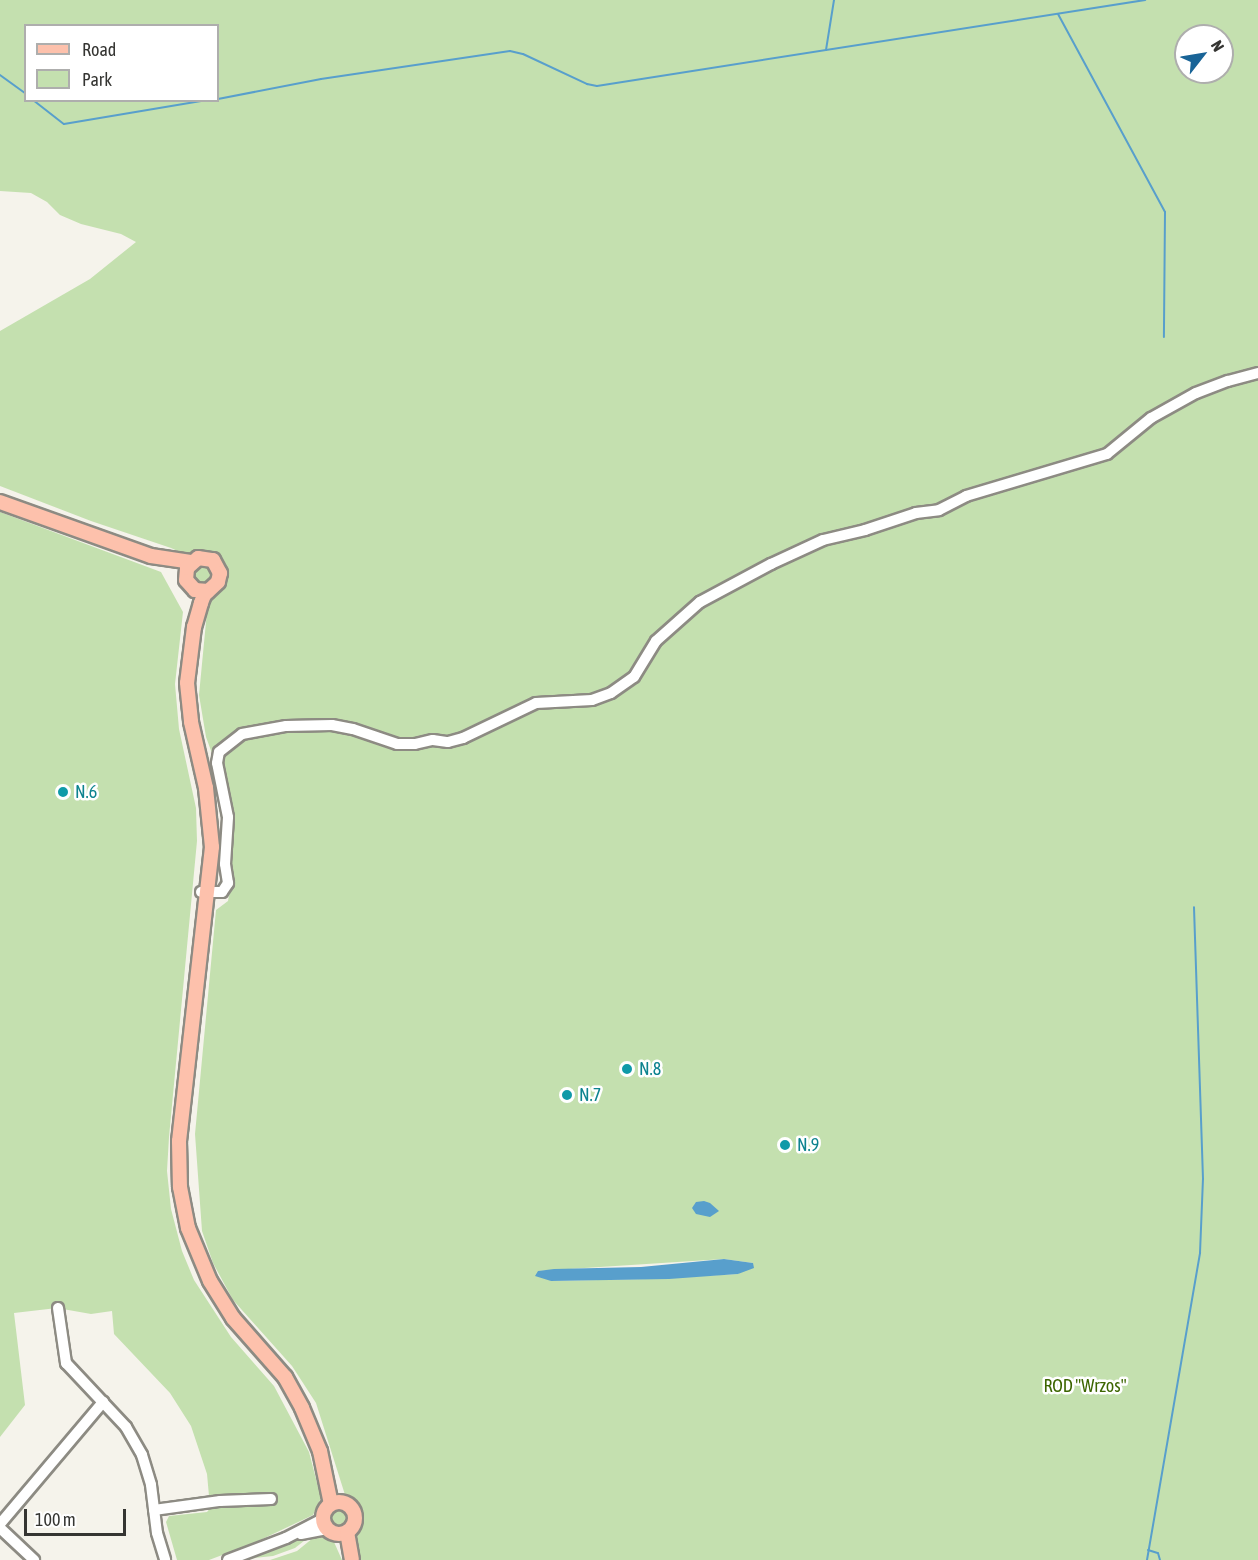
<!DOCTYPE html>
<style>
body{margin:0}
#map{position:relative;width:1258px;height:1560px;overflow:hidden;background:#f5f3eb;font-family:"Asap Condensed",sans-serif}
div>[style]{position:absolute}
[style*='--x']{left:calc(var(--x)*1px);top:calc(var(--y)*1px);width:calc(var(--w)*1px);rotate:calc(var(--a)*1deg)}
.green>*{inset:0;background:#c4e0af}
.round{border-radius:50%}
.water>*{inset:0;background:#589fcc}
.stream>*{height:2px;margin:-1px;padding:0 1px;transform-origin:1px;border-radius:1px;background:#589fcc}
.roads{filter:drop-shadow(2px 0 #8d8b83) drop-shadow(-2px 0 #8d8b83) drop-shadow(0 2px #8d8b83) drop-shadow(0 -2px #8d8b83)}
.minor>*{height:10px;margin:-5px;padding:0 5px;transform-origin:5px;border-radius:5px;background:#fff}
.major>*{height:14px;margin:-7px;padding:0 7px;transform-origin:7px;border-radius:7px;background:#fdc1ac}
.major>.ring{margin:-7px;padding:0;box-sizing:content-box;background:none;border:14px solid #fdc1ac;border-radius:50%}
.dots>*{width:16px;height:16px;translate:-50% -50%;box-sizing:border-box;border:3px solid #fff;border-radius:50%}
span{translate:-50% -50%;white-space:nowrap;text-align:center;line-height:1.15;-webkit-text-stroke:5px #fff;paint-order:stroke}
.culture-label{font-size:18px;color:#0d838f}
.left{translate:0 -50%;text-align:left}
.park-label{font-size:18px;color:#3c6500}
.legend{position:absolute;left:24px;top:24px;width:195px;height:78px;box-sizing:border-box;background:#fff;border:2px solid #aeaead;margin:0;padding:8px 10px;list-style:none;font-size:18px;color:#353532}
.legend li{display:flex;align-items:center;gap:12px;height:30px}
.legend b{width:30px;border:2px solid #aeaead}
.north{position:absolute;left:1174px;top:24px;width:60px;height:60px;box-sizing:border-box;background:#fff;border:2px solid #aeaead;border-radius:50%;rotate:59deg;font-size:16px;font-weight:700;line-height:24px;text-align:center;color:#353532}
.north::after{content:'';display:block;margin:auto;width:21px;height:27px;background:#196497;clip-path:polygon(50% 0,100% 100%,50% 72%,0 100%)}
.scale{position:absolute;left:24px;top:1509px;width:102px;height:27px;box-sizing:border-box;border:3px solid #353532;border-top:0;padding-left:8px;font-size:18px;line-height:21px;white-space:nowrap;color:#353532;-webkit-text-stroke:4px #fff;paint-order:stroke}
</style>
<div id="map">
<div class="green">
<i style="clip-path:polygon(evenodd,0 0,1258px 0,1258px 1560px,358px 1560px,351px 1535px,358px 1521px,357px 1511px,346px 1498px,316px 1403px,292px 1366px,233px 1300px,213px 1263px,202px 1231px,195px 1134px,216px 910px,228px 901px,232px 877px,229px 800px,206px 737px,199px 695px,208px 601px,214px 593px,212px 554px,200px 552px,181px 558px,182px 553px,171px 548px,91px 521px,0 486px,0 331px,90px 279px,136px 242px,121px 234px,81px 224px,60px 215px,47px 202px,31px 193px,0 191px,0 0,26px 26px,218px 26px,218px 100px,26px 100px,26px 26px,0 0,1186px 36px,1222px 36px,1222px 72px,1186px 72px,1186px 36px,0 0,724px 1259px,753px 1263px,738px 1274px,646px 1279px,551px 1281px,538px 1271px,724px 1259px)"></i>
<i style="clip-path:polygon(0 512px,161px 572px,183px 612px,175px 684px,179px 729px,196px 808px,197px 841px,169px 1137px,167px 1171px,171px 1209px,182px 1251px,194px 1280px,231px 1337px,274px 1386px,309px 1452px,321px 1498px,313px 1515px,254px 1543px,209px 1560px,177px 1560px,166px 1522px,169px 1516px,207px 1512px,212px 1506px,271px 1494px,209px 1496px,207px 1474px,191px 1426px,170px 1393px,114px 1334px,112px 1311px,91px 1314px,57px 1308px,14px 1313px,25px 1405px,0 1437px)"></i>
<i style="clip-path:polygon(197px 563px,213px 567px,214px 581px,200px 587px,192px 580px,192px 569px)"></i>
<i class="round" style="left:328px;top:1507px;width:22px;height:22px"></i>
<i style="clip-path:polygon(320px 1536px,334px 1542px,342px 1560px,270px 1560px,297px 1551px,313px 1538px)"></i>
<i style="clip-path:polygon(309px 1537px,295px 1548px,273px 1556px,237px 1560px,287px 1541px)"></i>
</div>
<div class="water">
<i style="clip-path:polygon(704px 1201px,710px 1203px,719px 1211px,710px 1217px,696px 1214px,692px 1208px,696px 1202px)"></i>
<i style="clip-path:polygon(724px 1259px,753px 1263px,754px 1268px,738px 1274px,669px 1279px,551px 1281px,535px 1276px,538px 1271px,554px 1269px,641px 1267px)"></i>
</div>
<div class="stream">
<i style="--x:1058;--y:14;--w:225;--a:61.6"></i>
<i style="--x:1165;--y:212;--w:125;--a:90.5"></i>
<i style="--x:826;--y:50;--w:51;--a:-80.9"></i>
<i style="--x:0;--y:75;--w:32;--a:36"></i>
<i style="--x:218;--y:99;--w:105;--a:-11"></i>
<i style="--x:321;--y:79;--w:191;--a:-8.4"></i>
<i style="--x:510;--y:51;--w:13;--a:13"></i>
<i style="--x:523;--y:54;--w:71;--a:25.1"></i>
<i style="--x:587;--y:84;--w:10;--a:11"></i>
<i style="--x:597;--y:86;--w:555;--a:-8.92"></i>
<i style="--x:33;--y:100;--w:39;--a:38"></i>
<i style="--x:64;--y:124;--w:145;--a:-9.5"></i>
<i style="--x:1148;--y:1550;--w:10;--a:17"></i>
<i style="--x:1158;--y:1553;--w:7;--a:74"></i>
<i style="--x:1147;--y:1560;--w:312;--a:-80.2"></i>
<i style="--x:1200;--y:1253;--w:74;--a:-87.7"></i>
<i style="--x:1203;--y:1179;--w:272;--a:-91.9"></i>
</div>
<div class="roads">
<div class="minor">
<i style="--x:201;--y:892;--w:21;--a:0"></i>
<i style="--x:222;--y:892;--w:11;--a:-56"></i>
<i style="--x:228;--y:883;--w:19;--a:-99"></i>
<i style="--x:225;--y:864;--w:47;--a:-86.3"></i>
<i style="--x:228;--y:817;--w:55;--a:-101.5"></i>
<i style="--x:217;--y:763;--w:11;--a:-80"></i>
<i style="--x:219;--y:752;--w:29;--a:-38"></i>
<i style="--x:242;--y:734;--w:45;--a:-10.3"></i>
<i style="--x:286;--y:726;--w:46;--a:-1.2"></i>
<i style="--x:332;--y:725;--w:21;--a:11"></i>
<i style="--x:353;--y:729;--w:46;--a:18.8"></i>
<i style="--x:397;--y:744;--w:18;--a:0"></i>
<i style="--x:415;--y:744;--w:18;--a:-13"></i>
<i style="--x:433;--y:740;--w:15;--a:8"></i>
<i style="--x:448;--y:742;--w:16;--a:-15"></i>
<i style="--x:463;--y:738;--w:81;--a:-25.6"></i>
<i style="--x:536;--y:703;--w:56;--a:-3.1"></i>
<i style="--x:592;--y:700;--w:20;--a:-20"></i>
<i style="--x:611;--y:693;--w:28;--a:-35"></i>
<i style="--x:634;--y:677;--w:42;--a:-58.6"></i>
<i style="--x:656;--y:641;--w:59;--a:-41.6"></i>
<i style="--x:700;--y:602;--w:81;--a:-28.2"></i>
<i style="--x:771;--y:564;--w:57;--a:-24.8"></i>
<i style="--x:823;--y:540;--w:43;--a:-13.4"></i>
<i style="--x:865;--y:530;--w:54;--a:-18.4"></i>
<i style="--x:916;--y:513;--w:23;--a:-7"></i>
<i style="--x:939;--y:510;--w:30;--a:-27"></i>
<i style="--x:966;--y:496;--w:147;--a:-16.6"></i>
<i style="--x:1107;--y:454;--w:57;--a:-39.3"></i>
<i style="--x:1151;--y:418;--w:51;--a:-29.1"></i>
<i style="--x:1196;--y:393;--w:34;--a:-21"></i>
<i style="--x:1228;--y:381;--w:31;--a:-15"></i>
<i style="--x:58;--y:1308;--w:56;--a:81.7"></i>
<i style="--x:66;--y:1363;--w:88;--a:46.8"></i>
<i style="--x:126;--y:1427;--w:32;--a:60"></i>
<i style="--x:142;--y:1455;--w:31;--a:73"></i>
<i style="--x:151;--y:1485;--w:48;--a:82.9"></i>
<i style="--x:157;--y:1533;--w:28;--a:73"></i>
<i style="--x:154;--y:1510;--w:67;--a:-7.8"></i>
<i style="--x:220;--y:1501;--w:51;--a:-2.2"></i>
<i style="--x:0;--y:1524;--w:160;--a:-49.8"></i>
<i style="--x:0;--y:1528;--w:47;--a:43.3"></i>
<i style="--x:301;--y:1534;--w:25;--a:-11"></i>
<i style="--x:228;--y:1560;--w:62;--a:-20.8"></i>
<i style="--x:286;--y:1538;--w:42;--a:-27.2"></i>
</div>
<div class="major">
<i style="--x:0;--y:502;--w:160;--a:19.7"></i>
<i style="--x:151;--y:556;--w:40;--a:8.5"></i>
<i style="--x:208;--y:591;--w:13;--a:-176"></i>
<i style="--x:195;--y:590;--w:13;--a:-132"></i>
<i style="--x:186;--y:580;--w:12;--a:-85"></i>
<i style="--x:187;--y:568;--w:15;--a:-42"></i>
<i style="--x:198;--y:558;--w:15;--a:8"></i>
<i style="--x:213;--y:560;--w:15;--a:62"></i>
<i style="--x:220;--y:573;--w:9;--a:103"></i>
<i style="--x:218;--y:582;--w:19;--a:137"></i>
<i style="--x:204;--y:595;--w:9;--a:111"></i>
<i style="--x:201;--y:603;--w:25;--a:106"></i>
<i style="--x:194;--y:627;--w:56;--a:97.1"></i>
<i style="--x:187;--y:683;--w:39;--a:84"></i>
<i style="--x:191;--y:722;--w:68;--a:77.2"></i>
<i style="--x:206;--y:788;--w:59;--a:84.2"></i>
<i style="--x:212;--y:847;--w:296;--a:96.4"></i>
<i style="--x:179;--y:1141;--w:46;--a:88.8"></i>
<i style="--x:180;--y:1187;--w:42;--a:79"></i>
<i style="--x:188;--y:1228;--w:57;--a:67.5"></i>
<i style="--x:210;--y:1281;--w:44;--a:58.1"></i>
<i style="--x:233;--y:1318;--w:79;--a:48.6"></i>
<i style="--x:285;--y:1377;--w:35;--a:61"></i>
<i style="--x:302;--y:1408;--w:47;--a:67.3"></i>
<i style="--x:320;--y:1451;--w:54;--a:78.3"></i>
<i class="ring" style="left:323px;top:1502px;width:18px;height:18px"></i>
<i style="--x:347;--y:1532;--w:28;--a:80"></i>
</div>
</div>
<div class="dots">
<i style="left:63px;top:792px;background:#0f9aa8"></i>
<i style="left:627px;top:1069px;background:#0f9aa8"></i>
<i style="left:567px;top:1095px;background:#0f9aa8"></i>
<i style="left:785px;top:1145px;background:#0f9aa8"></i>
</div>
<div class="culture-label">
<span class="left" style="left:75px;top:792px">N.6</span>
<span class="left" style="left:639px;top:1069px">N.8</span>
<span class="left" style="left:579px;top:1095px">N.7</span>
<span class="left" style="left:797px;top:1145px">N.9</span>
</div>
<div class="park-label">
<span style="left:1085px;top:1386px">ROD "Wrzos"</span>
</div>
<ul class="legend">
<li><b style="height:8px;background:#fdc1ac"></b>Road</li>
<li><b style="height:16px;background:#c4e0af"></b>Park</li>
</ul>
<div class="north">N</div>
<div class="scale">100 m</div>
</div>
